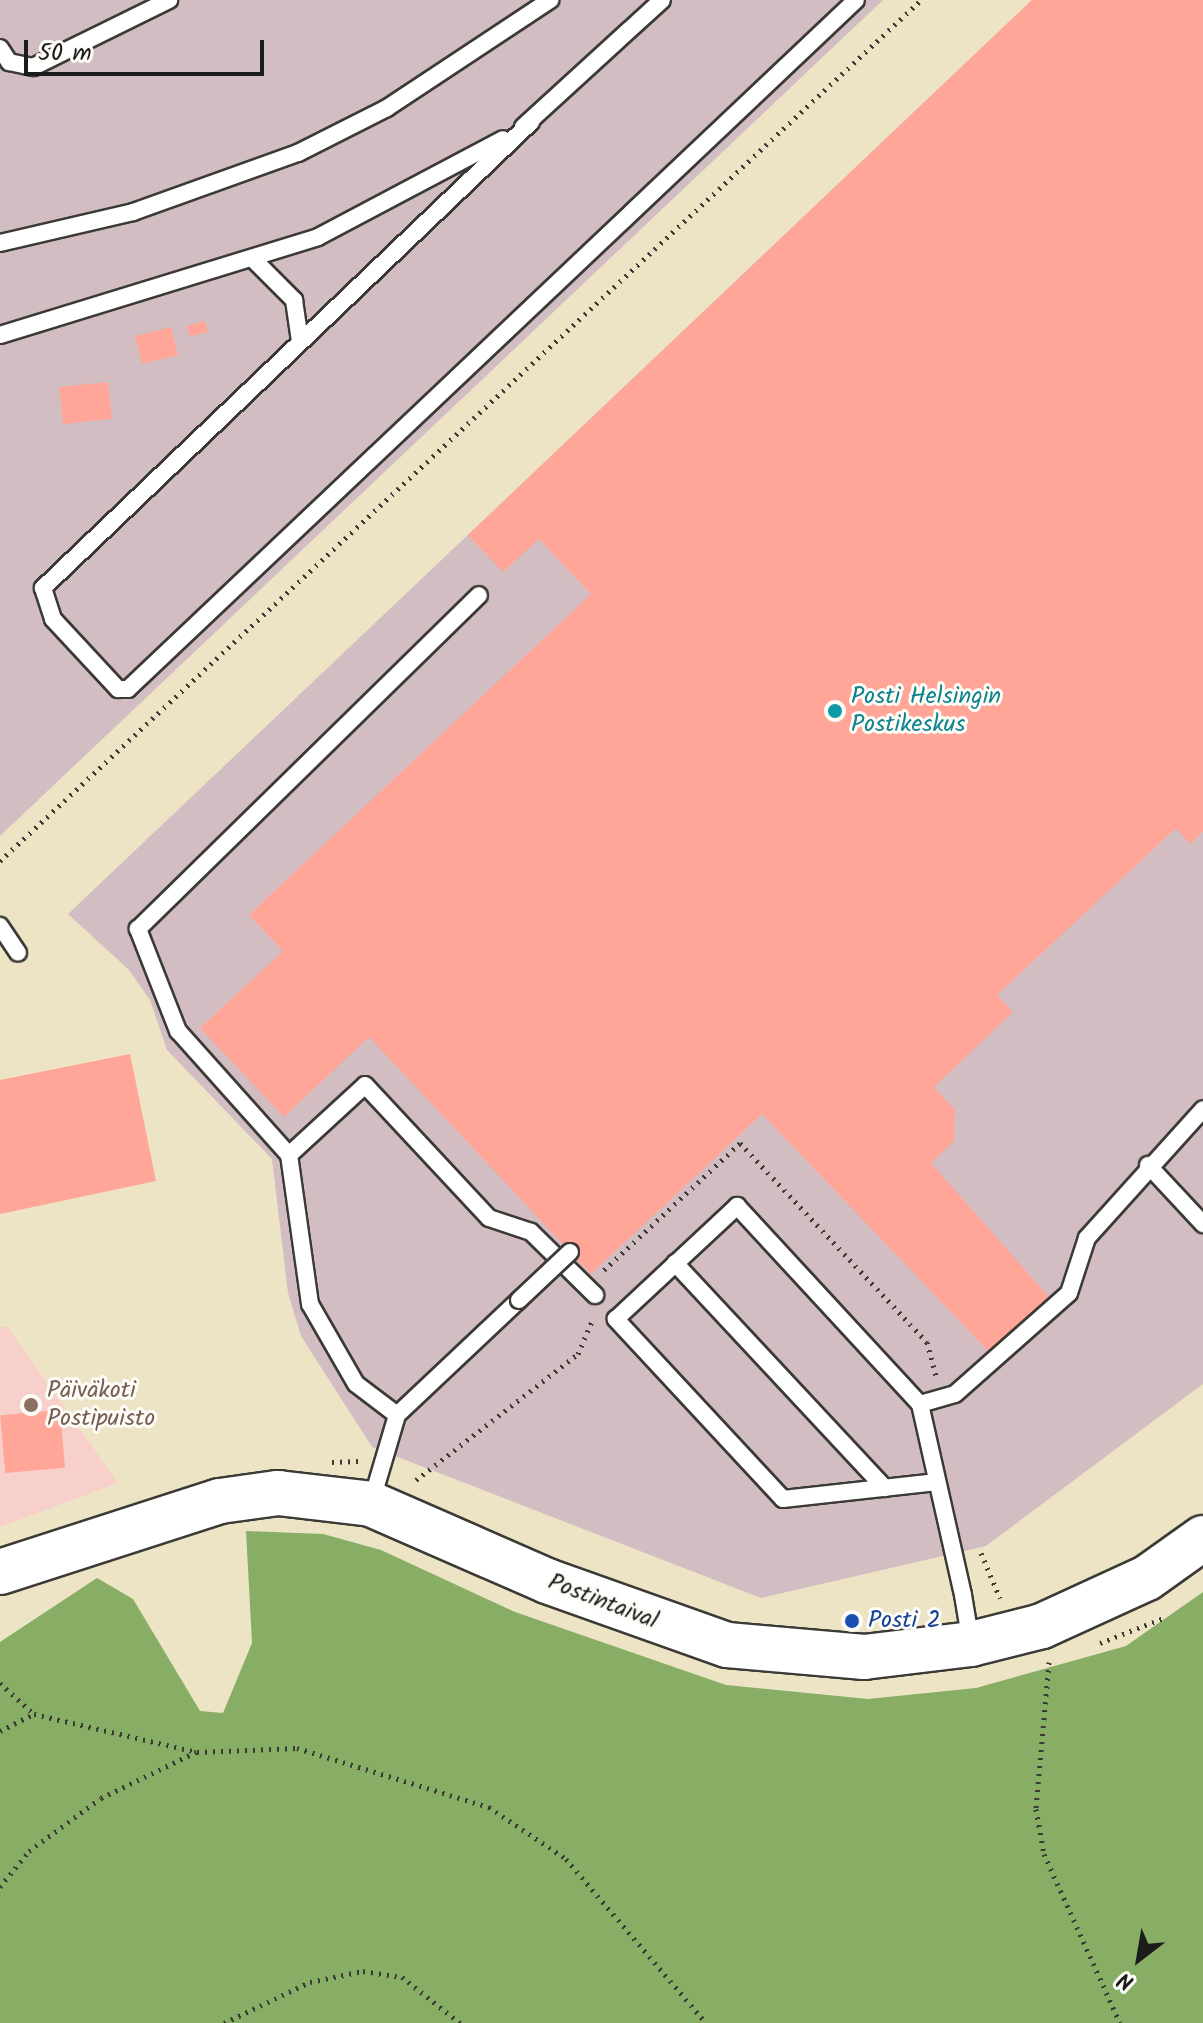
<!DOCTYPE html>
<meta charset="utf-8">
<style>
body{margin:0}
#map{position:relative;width:1203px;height:2023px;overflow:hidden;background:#ede4c5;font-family:Kalam,sans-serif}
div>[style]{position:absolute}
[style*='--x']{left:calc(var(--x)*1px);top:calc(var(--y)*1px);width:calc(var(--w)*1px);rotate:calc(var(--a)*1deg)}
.built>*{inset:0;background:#f7d0cb}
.industrial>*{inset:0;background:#d2bec2}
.forest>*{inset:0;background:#87ae64}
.building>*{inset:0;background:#ffa698;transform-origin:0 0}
.path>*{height:5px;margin-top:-2.5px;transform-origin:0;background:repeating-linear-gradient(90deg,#3b3a35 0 2px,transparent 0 8px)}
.roads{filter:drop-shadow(2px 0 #3b3a35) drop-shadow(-2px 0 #3b3a35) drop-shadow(0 2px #3b3a35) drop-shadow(0 -2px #3b3a35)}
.lane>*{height:16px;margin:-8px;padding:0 8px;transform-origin:8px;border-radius:8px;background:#fff}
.secondary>*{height:44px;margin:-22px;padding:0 22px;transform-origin:22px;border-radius:22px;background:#fff}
.bridges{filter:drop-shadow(2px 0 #3b3a35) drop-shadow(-2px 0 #3b3a35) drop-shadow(0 2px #3b3a35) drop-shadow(0 -2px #3b3a35)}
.lane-bridge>*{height:16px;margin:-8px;padding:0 8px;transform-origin:8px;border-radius:8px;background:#fff}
.dots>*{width:22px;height:22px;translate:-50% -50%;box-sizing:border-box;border:4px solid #fdfcf7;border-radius:50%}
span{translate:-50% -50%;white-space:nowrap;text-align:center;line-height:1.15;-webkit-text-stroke:6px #fdfcf7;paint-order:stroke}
.culture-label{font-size:24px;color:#0d838f}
.left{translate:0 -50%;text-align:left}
.education-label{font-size:24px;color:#785e54}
.street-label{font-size:24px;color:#1c1c1c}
.transit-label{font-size:24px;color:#164399}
.north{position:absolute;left:1099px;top:1919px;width:80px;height:80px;-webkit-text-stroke:6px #fdfcf7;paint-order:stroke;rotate:211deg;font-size:22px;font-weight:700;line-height:32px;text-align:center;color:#1c1c1c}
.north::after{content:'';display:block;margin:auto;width:28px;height:36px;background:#1c1c1c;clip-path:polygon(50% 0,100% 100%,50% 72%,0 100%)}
.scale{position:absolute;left:24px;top:40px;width:240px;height:36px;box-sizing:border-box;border:4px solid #1c1c1c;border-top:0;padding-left:10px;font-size:24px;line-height:28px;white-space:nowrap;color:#1c1c1c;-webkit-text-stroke:6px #fdfcf7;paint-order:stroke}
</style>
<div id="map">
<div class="built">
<i style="clip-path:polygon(7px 1326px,118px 1483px,0 1527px,0 1327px)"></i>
</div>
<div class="industrial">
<i style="clip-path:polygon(0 0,883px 0,0 836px)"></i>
<i style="clip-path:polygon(1032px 0,1203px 0,1203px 1384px,986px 1546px,761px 1598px,372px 1447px,301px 1336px,288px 1293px,272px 1159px,167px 1050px,150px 1000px,129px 970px,68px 914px)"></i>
</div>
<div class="forest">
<i style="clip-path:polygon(246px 1531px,323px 1534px,381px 1550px,515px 1612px,726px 1685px,868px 1699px,976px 1688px,1126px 1646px,1203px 1592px,1203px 2023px,0 2023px,0 1642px,97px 1578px,133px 1599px,200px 1711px,223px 1713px,252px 1643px)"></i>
</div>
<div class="building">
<i style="clip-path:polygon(1032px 0,1203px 0,1203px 832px,1190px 844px,1176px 828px,997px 995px,1013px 1012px,934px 1087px,955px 1110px,954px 1141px,931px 1163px,1049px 1297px,990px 1353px,762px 1114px,591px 1274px,369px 1037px,284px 1117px,200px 1028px,283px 951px,249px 915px,591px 594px,539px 539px,503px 572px,468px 535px)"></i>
<i style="left:205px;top:321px;width:11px;height:19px;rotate:75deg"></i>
<i style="left:171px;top:327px;width:29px;height:37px;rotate:76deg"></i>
<i style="left:108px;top:382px;width:37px;height:49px;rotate:84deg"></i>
<i style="clip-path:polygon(130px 1054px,156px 1181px,0 1214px,0 1080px)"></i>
<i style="left:60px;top:1410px;width:58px;height:60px;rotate:85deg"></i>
</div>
<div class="path">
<i style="--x:0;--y:861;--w:1261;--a:-43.07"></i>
<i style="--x:604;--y:1270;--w:186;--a:-43"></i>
<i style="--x:740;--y:1143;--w:273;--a:46.8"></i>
<i style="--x:927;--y:1342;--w:35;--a:75"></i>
<i style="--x:332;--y:1462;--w:27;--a:-2"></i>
<i style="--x:416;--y:1480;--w:205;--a:-37.9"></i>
<i style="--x:578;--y:1354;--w:36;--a:-67"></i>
<i style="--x:981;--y:1553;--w:49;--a:67.1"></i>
<i style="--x:1100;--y:1643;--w:71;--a:-21.5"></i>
<i style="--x:1049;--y:1662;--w:148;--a:95.1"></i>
<i style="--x:1036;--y:1809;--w:46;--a:79.9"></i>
<i style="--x:1044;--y:1854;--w:185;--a:65.8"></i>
<i style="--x:0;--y:1683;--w:46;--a:42.4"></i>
<i style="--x:34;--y:1714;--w:167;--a:13.1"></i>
<i style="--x:197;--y:1752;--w:100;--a:-2.3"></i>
<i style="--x:297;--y:1748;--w:201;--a:17.1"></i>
<i style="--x:489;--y:1807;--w:93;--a:34"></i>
<i style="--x:566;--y:1859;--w:216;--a:49.5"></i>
<i style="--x:0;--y:1731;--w:38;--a:-27"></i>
<i style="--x:0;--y:1887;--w:46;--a:-51.1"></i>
<i style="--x:29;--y:1851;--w:89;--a:-36.4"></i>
<i style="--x:101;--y:1798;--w:106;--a:-25.8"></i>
<i style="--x:224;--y:2023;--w:95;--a:-25.5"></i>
<i style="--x:310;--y:1982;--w:54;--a:-11.7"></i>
<i style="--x:363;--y:1971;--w:39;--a:9"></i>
<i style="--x:402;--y:1977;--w:74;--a:38.4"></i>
</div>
<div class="roads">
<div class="lane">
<i style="--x:0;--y:48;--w:17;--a:57"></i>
<i style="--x:9;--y:62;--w:25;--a:12"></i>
<i style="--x:33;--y:67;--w:152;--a:-26.2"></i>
<i style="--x:531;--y:122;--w:675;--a:136.32"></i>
<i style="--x:43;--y:588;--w:33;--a:72"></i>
<i style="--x:53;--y:619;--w:96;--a:47.1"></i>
<i style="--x:118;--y:689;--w:10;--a:0"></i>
<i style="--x:128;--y:689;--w:1002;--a:-43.42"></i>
<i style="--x:523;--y:127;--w:188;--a:-42.4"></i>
<i style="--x:0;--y:243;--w:137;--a:-13.1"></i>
<i style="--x:133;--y:212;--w:175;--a:-19.7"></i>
<i style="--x:298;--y:153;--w:100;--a:-26.8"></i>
<i style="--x:387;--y:108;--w:196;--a:-33.5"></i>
<i style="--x:254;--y:260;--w:57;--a:45"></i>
<i style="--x:294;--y:300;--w:41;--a:81.7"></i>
<i style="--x:0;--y:335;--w:333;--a:-17.1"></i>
<i style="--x:318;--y:237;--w:209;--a:-27.9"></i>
<i style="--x:0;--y:926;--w:32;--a:56"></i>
<i style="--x:289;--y:1155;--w:103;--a:-42.6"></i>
<i style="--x:365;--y:1085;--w:182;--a:47"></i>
<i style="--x:489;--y:1218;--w:44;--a:18.4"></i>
<i style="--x:531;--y:1232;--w:90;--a:44.5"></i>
<i style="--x:1148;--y:1165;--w:81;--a:47"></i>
<i style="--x:675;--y:1263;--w:308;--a:47"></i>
<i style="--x:920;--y:1404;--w:36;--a:-16"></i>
<i style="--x:955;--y:1394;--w:152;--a:-41.5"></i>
<i style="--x:1069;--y:1293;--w:58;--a:-71.9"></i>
<i style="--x:1087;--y:1238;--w:173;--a:-48"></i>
<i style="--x:397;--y:1415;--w:51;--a:-142.9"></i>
<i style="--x:356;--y:1384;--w:92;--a:-119.9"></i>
<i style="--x:310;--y:1304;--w:150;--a:-98"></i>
<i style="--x:289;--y:1155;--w:166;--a:-131.8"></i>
<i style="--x:178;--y:1031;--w:110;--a:-111.4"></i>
<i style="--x:138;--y:929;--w:477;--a:-44.4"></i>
<i style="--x:937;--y:1482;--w:155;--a:173.7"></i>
<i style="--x:783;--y:1499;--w:246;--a:-132.9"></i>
<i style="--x:616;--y:1319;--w:166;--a:-43"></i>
<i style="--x:737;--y:1206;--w:270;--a:47.3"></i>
<i style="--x:920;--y:1404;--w:196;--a:77.3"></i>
<i style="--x:963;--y:1595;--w:49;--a:80.5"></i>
<i style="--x:371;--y:1503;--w:92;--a:-73.5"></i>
<i style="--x:397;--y:1415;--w:168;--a:-43.3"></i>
</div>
<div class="secondary">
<i style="--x:0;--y:1572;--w:231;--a:-17.9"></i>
<i style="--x:220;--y:1501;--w:59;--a:-7.9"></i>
<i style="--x:278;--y:1493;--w:94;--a:6.7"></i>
<i style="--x:371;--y:1504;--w:192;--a:23.6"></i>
<i style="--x:547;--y:1581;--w:191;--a:19.6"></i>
<i style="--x:727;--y:1645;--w:138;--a:5"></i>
<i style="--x:864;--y:1657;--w:108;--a:-6.9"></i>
<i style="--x:971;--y:1644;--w:73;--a:-14.2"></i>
<i style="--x:1042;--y:1626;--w:115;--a:-24.6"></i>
<i style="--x:1147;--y:1578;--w:69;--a:-35.5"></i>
</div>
</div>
<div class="bridges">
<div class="lane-bridge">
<i style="--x:519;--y:1300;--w:70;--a:-43.3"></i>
</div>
</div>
<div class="dots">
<i style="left:835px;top:711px;background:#0f9aa8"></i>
<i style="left:31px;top:1405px;background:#8d6e63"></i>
<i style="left:852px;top:1621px;background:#1a4fb4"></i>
</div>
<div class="culture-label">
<span class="left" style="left:851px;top:711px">Posti Helsingin<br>Postikeskus</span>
</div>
<div class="education-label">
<span class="left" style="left:47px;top:1405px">Päiväkoti<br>Postipuisto</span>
</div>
<div class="street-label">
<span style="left:603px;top:1602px;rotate:21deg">Postintaival</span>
</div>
<div class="transit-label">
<span class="left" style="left:868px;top:1621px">Posti 2</span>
</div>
<div class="north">N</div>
<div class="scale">50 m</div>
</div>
